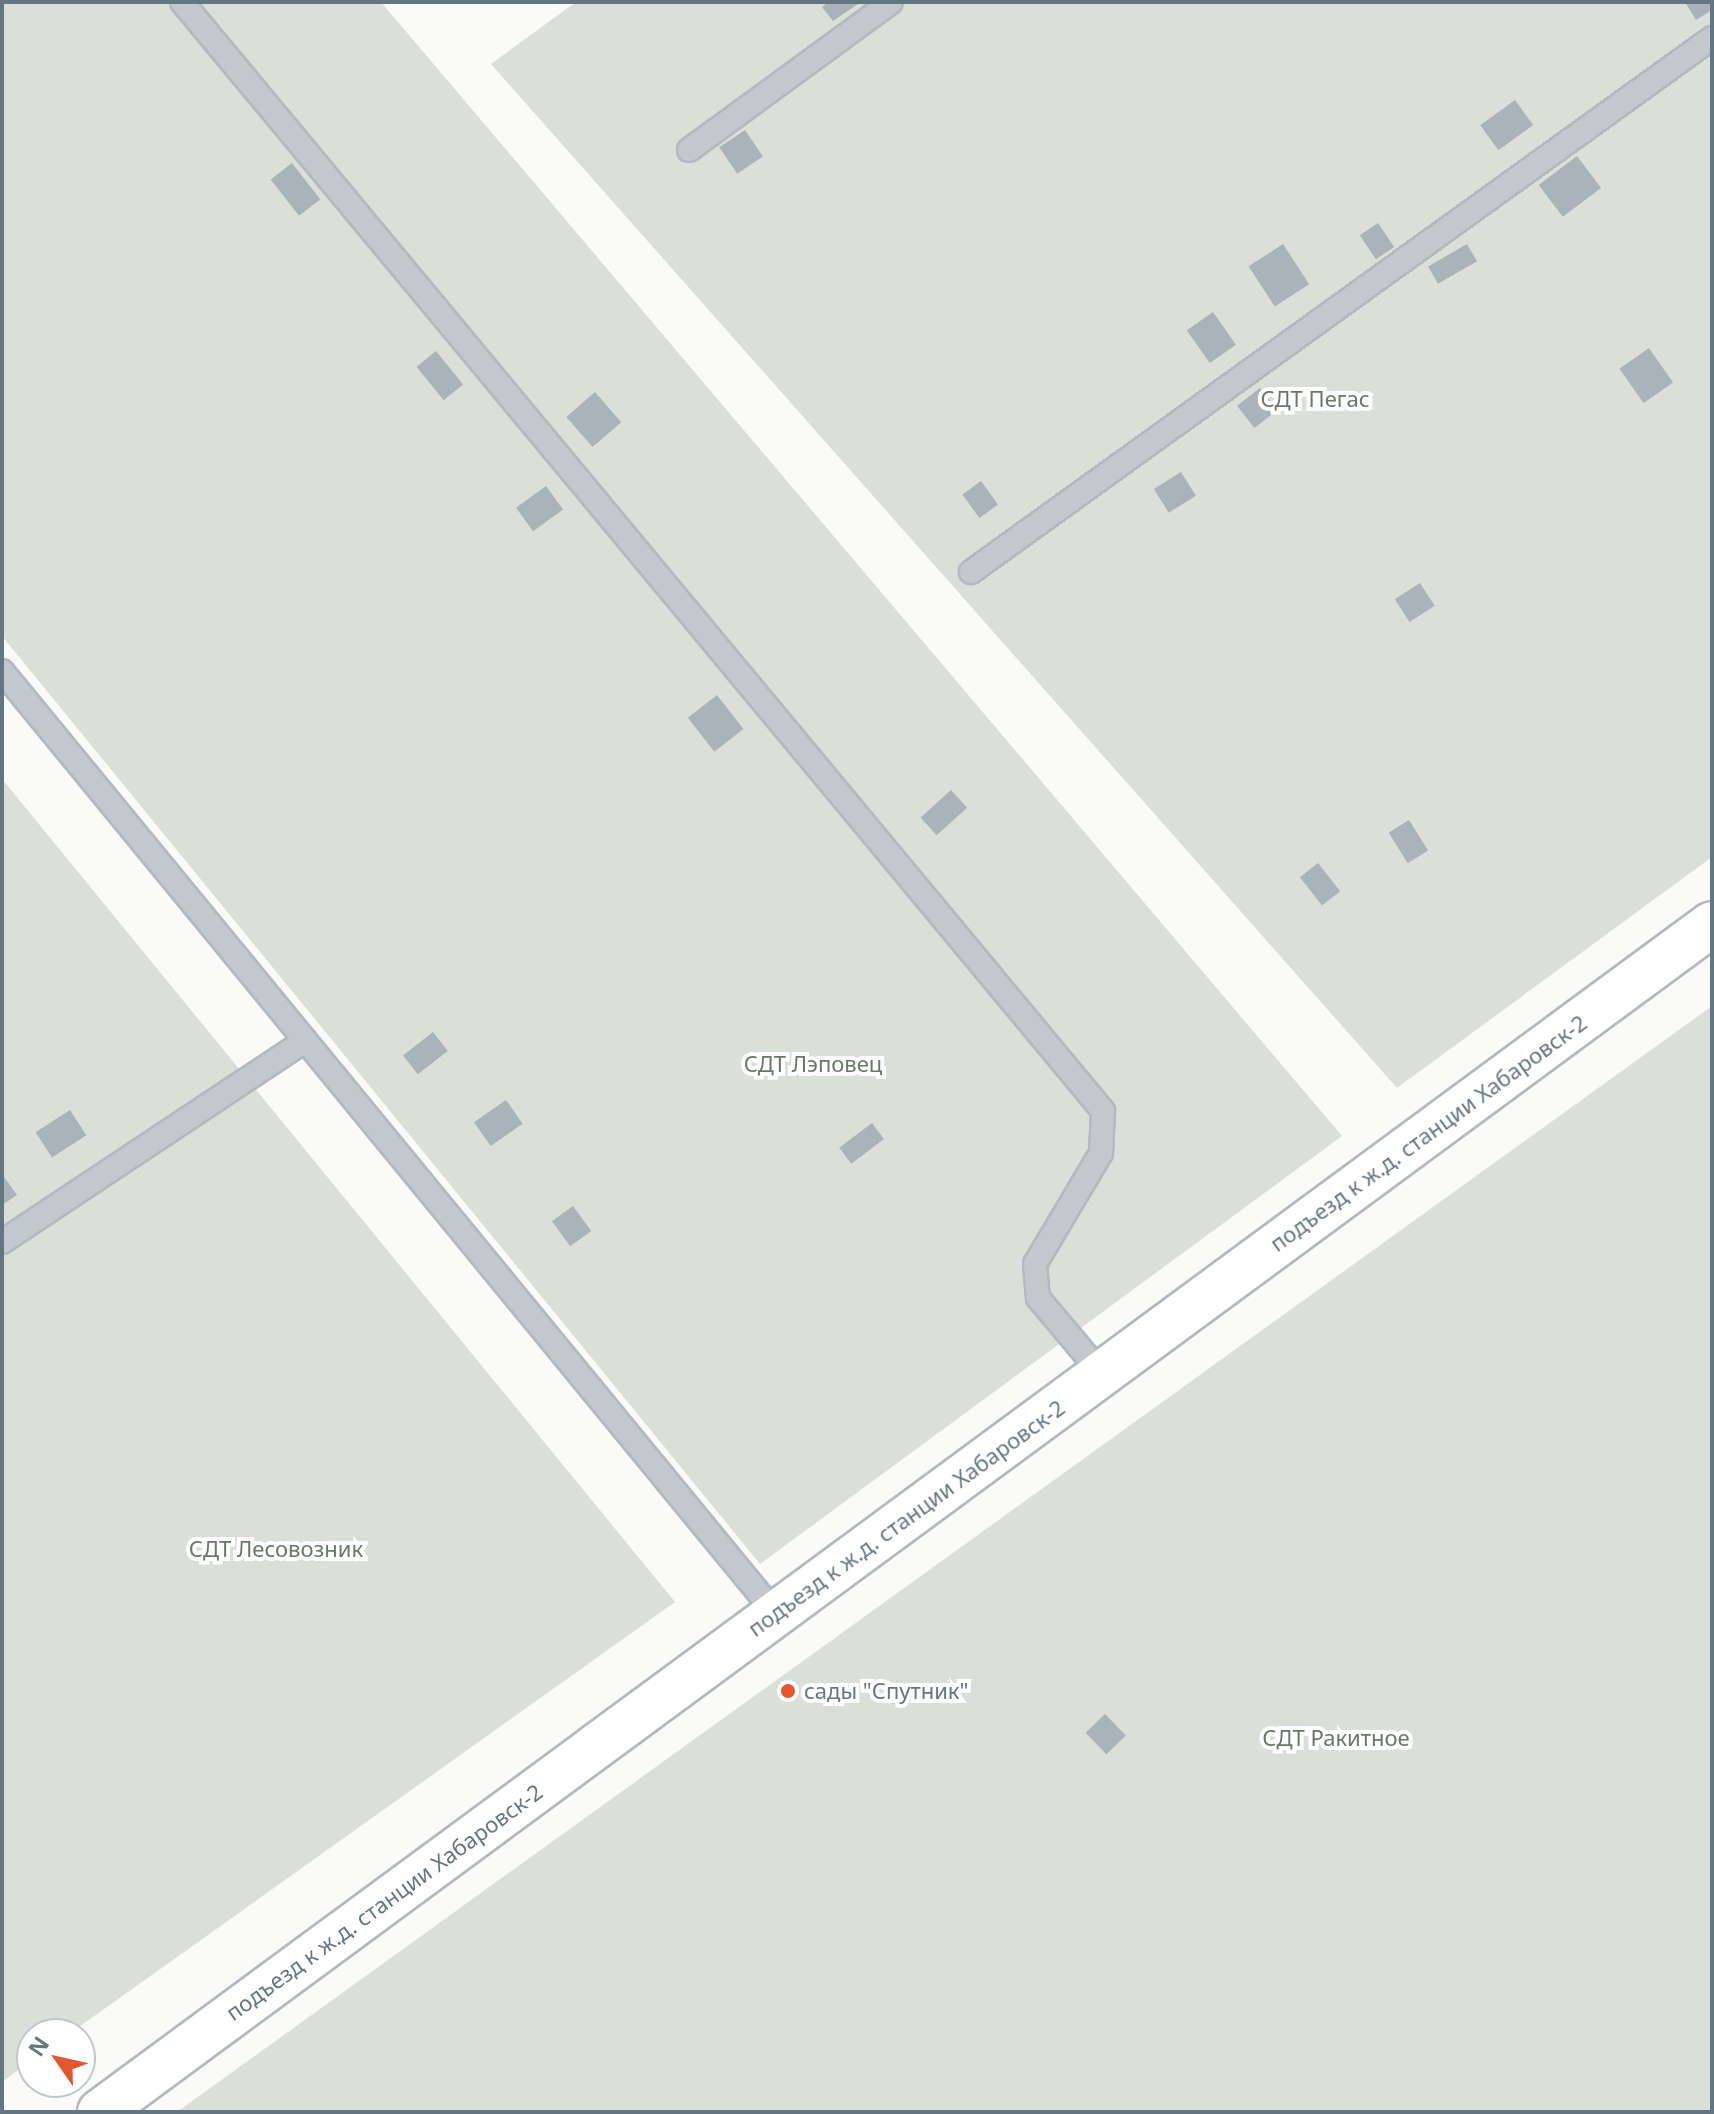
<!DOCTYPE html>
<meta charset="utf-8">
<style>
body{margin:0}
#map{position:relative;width:1714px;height:2114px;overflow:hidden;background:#fafaf8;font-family:"Noto Sans",sans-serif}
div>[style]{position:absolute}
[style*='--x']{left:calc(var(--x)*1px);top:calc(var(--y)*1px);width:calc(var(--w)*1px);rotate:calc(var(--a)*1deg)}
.green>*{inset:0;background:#dadfd7}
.building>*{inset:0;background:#aab3b9;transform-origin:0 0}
.roads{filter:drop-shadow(2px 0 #b3babf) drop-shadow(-2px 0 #b3babf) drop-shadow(0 2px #b3babf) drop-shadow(0 -2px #b3babf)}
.lane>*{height:22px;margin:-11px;padding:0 11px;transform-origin:11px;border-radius:11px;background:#c3c8cc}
.secondary>*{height:44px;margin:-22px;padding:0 22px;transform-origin:22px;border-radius:22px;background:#fff}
.dots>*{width:22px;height:22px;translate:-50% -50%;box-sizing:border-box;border:4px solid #fff;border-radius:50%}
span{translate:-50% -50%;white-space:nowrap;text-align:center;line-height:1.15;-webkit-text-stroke:8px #fff;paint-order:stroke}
.park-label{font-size:22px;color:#687a64}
.street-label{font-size:22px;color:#657683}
.poi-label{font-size:22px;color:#657683}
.left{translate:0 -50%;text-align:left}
.frame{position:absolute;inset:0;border:4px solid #657683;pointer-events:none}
.north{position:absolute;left:16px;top:2018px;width:80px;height:80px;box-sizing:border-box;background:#fff;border:2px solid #c1c8cd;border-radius:50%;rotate:304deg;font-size:22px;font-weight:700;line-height:32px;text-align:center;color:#657683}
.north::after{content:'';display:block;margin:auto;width:28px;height:36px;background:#e4572e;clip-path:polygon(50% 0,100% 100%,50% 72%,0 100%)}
</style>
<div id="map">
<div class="green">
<i style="clip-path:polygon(2px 2px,381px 2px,1342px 1136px,760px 1564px,2px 636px)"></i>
<i style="clip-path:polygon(576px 2px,1712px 2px,1712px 857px,1397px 1088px,491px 64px)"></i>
<i style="clip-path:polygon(2px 779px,675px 1602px,69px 2034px,32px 2034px,32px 2060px,2px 2082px)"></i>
<i style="clip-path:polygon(1712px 1006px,1712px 2112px,177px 2112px)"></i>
</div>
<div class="building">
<i style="clip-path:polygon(829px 2px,861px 2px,833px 21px,822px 7px)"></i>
<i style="clip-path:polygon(1685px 2px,1712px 2px,1712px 10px,1696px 20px)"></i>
<i style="left:1515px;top:100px;width:31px;height:43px;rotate:54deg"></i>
<i style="left:745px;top:130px;width:32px;height:31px;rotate:56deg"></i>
<i style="left:1577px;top:156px;width:40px;height:48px;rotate:53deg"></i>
<i style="left:292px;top:163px;width:46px;height:27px;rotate:52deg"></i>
<i style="left:1378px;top:223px;width:29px;height:22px;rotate:56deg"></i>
<i style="left:1283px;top:244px;width:48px;height:41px;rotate:57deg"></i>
<i style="left:1467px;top:244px;width:20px;height:45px;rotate:60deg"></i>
<i style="left:1213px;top:312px;width:40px;height:32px;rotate:55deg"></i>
<i style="left:1649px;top:348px;width:42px;height:36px;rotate:55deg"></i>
<i style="left:436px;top:351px;width:43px;height:25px;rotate:51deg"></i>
<i style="left:1260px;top:388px;width:28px;height:29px;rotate:52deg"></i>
<i style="left:595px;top:392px;width:40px;height:38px;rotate:49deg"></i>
<i style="left:1181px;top:472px;width:28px;height:32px;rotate:58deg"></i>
<i style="left:981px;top:481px;width:29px;height:23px;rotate:54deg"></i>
<i style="left:546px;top:486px;width:29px;height:37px;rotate:54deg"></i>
<i style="left:1420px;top:583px;width:27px;height:30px;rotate:57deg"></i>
<i style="left:717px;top:695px;width:43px;height:37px;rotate:52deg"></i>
<i style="left:951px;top:790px;width:24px;height:41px;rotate:48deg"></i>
<i style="left:1409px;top:820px;width:36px;height:24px;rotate:58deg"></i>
<i style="left:1318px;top:863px;width:36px;height:23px;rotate:52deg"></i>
<i style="left:433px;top:1032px;width:24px;height:38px;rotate:52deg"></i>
<i style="left:506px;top:1100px;width:29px;height:39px;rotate:55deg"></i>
<i style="left:70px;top:1110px;width:30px;height:41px;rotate:57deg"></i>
<i style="left:872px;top:1123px;width:20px;height:41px;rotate:53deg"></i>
<i style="clip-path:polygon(2px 1174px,17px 1195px,2px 1205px)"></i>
<i style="left:573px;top:1206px;width:31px;height:26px;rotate:54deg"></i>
<i style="left:1105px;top:1714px;width:30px;height:27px;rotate:46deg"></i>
</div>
<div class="roads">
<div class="lane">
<i style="--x:182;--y:2;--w:1442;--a:50.29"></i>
<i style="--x:1103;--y:1111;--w:42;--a:92.7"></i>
<i style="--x:1101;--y:1153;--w:129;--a:120.7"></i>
<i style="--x:1035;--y:1264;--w:34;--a:85"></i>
<i style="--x:1038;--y:1298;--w:99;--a:49.9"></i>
<i style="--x:689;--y:150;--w:250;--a:-36.2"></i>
<i style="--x:971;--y:572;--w:913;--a:-35.78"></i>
<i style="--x:2;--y:671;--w:1220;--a:50.62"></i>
<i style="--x:2;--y:1242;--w:364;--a:-33.6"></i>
</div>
<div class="secondary">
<i style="--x:100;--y:2112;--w:2002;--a:-36.39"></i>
</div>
</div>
<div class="dots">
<i style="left:788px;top:1691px;background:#e4572e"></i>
</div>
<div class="park-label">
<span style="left:1315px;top:399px">СДТ Пегас</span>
<span style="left:813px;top:1064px">СДТ Лэповец</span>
<span style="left:276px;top:1549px">СДТ Лесовозник</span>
<span style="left:1336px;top:1738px">СДТ Ракитное</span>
</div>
<div class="street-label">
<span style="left:1428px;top:1133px;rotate:-36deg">подъезд к ж.д. станции Хабаровск-2</span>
<span style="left:906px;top:1518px;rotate:-36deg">подъезд к ж.д. станции Хабаровск-2</span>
<span style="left:384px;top:1902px;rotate:-36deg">подъезд к ж.д. станции Хабаровск-2</span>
</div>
<div class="poi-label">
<span class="left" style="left:804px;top:1691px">сады "Спутник"</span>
</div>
<div class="frame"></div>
<div class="north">N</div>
</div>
